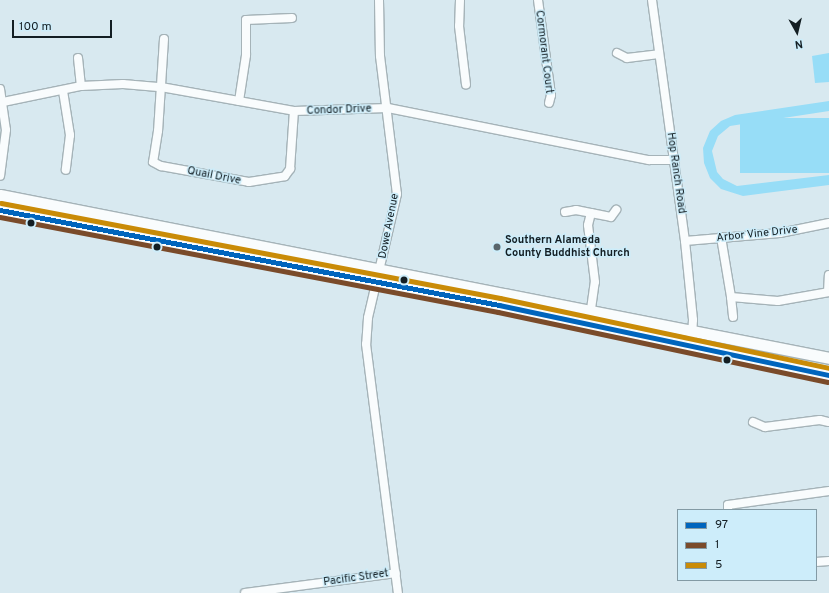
<!DOCTYPE html>
<style>
body{margin:0}
#map{position:relative;width:829px;height:593px;overflow:hidden;background:#d8e9f0;font-family:Overpass,sans-serif}
div>[style]{position:absolute}
[style*='--x']{left:calc(var(--x)*1px);top:calc(var(--y)*1px);width:calc(var(--w)*1px);rotate:calc(var(--a)*1deg)}
.green>*{inset:0;background:#97ddf7;transform-origin:0 0}
.roads{filter:drop-shadow(1px 0 #a5b3b8) drop-shadow(-1px 0 #a5b3b8) drop-shadow(0 1px #a5b3b8) drop-shadow(0 -1px #a5b3b8)}
.street>*{height:8px;margin:-4px;padding:0 4px;transform-origin:4px;border-radius:4px;background:#f9fcfd}
.secondary>*{height:11px;margin:-5.5px;padding:0 5.5px;transform-origin:5.5px;border-radius:5.5px;background:#f9fcfd}
.bus-1>*{height:5px;margin:-2.5px;padding:0 2.5px;transform-origin:2.5px;border-radius:2.5px;background:#0065bd}
.bus-2>*{height:5px;margin:-2.5px;padding:0 2.5px;transform-origin:2.5px;border-radius:2.5px;background:#7a4b2a}
.bus-3>*{height:5px;margin:-2.5px;padding:0 2.5px;transform-origin:2.5px;border-radius:2.5px;background:#c98b07}
.dots>*{width:11px;height:11px;translate:-50% -50%;box-sizing:border-box;border:2px solid #cdedfa;border-radius:50%}
span{translate:-50% -50%;white-space:nowrap;text-align:center;line-height:1.15;-webkit-text-stroke:3px #cdedfa;paint-order:stroke}
.street-label{font-size:11px;color:#131e23}
.poi-label{font-size:11px;color:#131e23;font-weight:700}
.left{translate:0 -50%;text-align:left}
.legend{position:absolute;left:677px;top:509px;width:140px;height:72px;box-sizing:border-box;background:#cdedfa;border:1px solid #839aa4;margin:0;padding:5px 7px;list-style:none;font-size:12px;color:#131e23}
.legend li{display:flex;align-items:center;gap:8px;height:20px}
.legend b{width:20px;border:1px solid #839aa4}
.north{position:absolute;left:777px;top:12px;width:40px;height:40px;-webkit-text-stroke:3px #cdedfa;paint-order:stroke;rotate:172deg;font-size:11px;font-weight:700;line-height:16px;text-align:center;color:#131e23}
.north::after{content:'';display:block;margin:auto;width:14px;height:18px;background:#131e23;clip-path:polygon(50% 0,100% 100%,50% 72%,0 100%)}
.scale{position:absolute;left:12px;top:20px;width:100px;height:18px;box-sizing:border-box;border:2px solid #131e23;border-top:0;padding-left:5px;font-size:12px;line-height:14px;white-space:nowrap;color:#131e23;-webkit-text-stroke:3px #cdedfa;paint-order:stroke}
</style>
<div id="map">
<div class="green">
<i style="clip-path:polygon(829px 53px,829px 82px,815px 83px,812px 56px)"></i>
<i style="clip-path:polygon(829px 101px,829px 111px,730px 126px,718px 136px,712px 151px,717px 172px,723px 179px,737px 186px,829px 175px,829px 185px,743px 196px,721px 189px,710px 178px,704px 163px,703px 148px,710px 131px,721px 121px,735px 115px)"></i>
<i style="left:829px;top:118px;width:55px;height:89px;rotate:90deg"></i>
</div>
<div class="roads">
<div class="street">
<i style="--x:379;--y:0;--w:56;--a:89"></i>
<i style="--x:380;--y:56;--w:139;--a:83"></i>
<i style="--x:397;--y:194;--w:127;--a:103.2"></i>
<i style="--x:368;--y:318;--w:26;--a:94"></i>
<i style="--x:366;--y:344;--w:251;--a:82.7"></i>
<i style="--x:460;--y:0;--w:26;--a:92"></i>
<i style="--x:459;--y:26;--w:59;--a:83.2"></i>
<i style="--x:538;--y:0;--w:96;--a:82.2"></i>
<i style="--x:551;--y:95;--w:8;--a:104"></i>
<i style="--x:652;--y:0;--w:243;--a:82.2"></i>
<i style="--x:685;--y:241;--w:79;--a:84.2"></i>
<i style="--x:693;--y:320;--w:26;--a:94"></i>
<i style="--x:164;--y:39;--w:92;--a:93.7"></i>
<i style="--x:158;--y:131;--w:31;--a:99"></i>
<i style="--x:153;--y:162;--w:9;--a:27"></i>
<i style="--x:161;--y:166;--w:89;--a:10.3"></i>
<i style="--x:249;--y:182;--w:36;--a:-9"></i>
<i style="--x:285;--y:176;--w:9;--a:-54"></i>
<i style="--x:290;--y:169;--w:58;--a:-86.1"></i>
<i style="--x:617;--y:53;--w:11;--a:27"></i>
<i style="--x:627;--y:58;--w:32;--a:-7"></i>
<i style="--x:78;--y:58;--w:28;--a:84"></i>
<i style="--x:0;--y:89;--w:41;--a:81.7"></i>
<i style="--x:6;--y:130;--w:46;--a:97.4"></i>
<i style="--x:63;--y:91;--w:45;--a:81"></i>
<i style="--x:70;--y:135;--w:35;--a:97"></i>
<i style="--x:239;--y:101;--w:47;--a:-81.3"></i>
<i style="--x:246;--y:55;--w:35;--a:-90"></i>
<i style="--x:246;--y:20;--w:46;--a:-2.5"></i>
<i style="--x:3;--y:102;--w:80;--a:-11.6"></i>
<i style="--x:81;--y:86;--w:42;--a:-2.7"></i>
<i style="--x:123;--y:84;--w:38;--a:5"></i>
<i style="--x:161;--y:87;--w:135;--a:10.2"></i>
<i style="--x:294;--y:111;--w:94;--a:-1.8"></i>
<i style="--x:388;--y:108;--w:266;--a:11.3"></i>
<i style="--x:649;--y:160;--w:25;--a:0"></i>
<i style="--x:565;--y:212;--w:11;--a:-10"></i>
<i style="--x:576;--y:210;--w:15;--a:11"></i>
<i style="--x:721;--y:237;--w:61;--a:80.5"></i>
<i style="--x:731;--y:297;--w:47;--a:4.9"></i>
<i style="--x:778;--y:301;--w:52;--a:-10"></i>
<i style="--x:685;--y:241;--w:95;--a:-4.8"></i>
<i style="--x:780;--y:233;--w:50;--a:-11.5"></i>
<i style="--x:828;--y:292;--w:17;--a:-87"></i>
<i style="--x:731;--y:297;--w:20;--a:84"></i>
<i style="--x:591;--y:309;--w:27;--a:-82"></i>
<i style="--x:595;--y:282;--w:57;--a:-97"></i>
<i style="--x:588;--y:225;--w:12;--a:-76"></i>
<i style="--x:591;--y:213;--w:20;--a:11"></i>
<i style="--x:611;--y:217;--w:9;--a:-54"></i>
<i style="--x:753;--y:422;--w:13;--a:23"></i>
<i style="--x:765;--y:427;--w:55;--a:-7.3"></i>
<i style="--x:820;--y:420;--w:9;--a:13"></i>
<i style="--x:728;--y:510;--w:5;--a:-90"></i>
<i style="--x:728;--y:505;--w:102;--a:-7.9"></i>
<i style="--x:816;--y:562;--w:13;--a:-4"></i>
<i style="--x:245;--y:593;--w:152;--a:-7.5"></i>
</div>
<div class="secondary">
<i style="--x:0;--y:195;--w:845;--a:11.12"></i>
<i style="--x:0;--y:210;--w:508;--a:10.78"></i>
<i style="--x:499;--y:305;--w:337;--a:12"></i>
</div>
</div>
<div class="bus-1">
<i style="--x:0;--y:210;--w:508;--a:10.78"></i>
<i style="--x:499;--y:305;--w:337;--a:12"></i>
</div>
<div class="bus-2">
<i style="--x:0;--y:217;--w:507;--a:10.8"></i>
<i style="--x:498;--y:312;--w:337;--a:12"></i>
</div>
<div class="bus-3">
<i style="--x:1;--y:203;--w:508;--a:10.78"></i>
<i style="--x:500;--y:298;--w:336;--a:12"></i>
</div>
<div class="dots">
<i style="left:31px;top:223px;background:#131e23"></i>
<i style="left:157px;top:247px;background:#131e23"></i>
<i style="left:497px;top:247px;background:#58656b"></i>
<i style="left:404px;top:280px;background:#131e23"></i>
<i style="left:727px;top:360px;background:#131e23"></i>
</div>
<div class="street-label">
<span style="left:544px;top:52px;rotate:83deg">Cormorant Court</span>
<span style="left:339px;top:110px;rotate:-2deg">Condor Drive</span>
<span style="left:676px;top:173px;rotate:82deg">Hop Ranch Road</span>
<span style="left:214px;top:176px;rotate:11deg">Quail Drive</span>
<span style="left:389px;top:226px;rotate:-79deg">Dowe Avenue</span>
<span style="left:757px;top:234px;rotate:-6deg">Arbor Vine Drive</span>
<span style="left:356px;top:578px;rotate:-8deg">Pacific Street</span>
</div>
<div class="poi-label">
<span class="left" style="left:505px;top:247px">Southern Alameda<br>County Buddhist Church</span>
</div>
<ul class="legend">
<li><b style="height:5px;background:#0065bd"></b>97</li>
<li><b style="height:5px;background:#7a4b2a"></b>1</li>
<li><b style="height:5px;background:#c98b07"></b>5</li>
</ul>
<div class="north">N</div>
<div class="scale">100 m</div>
</div>
